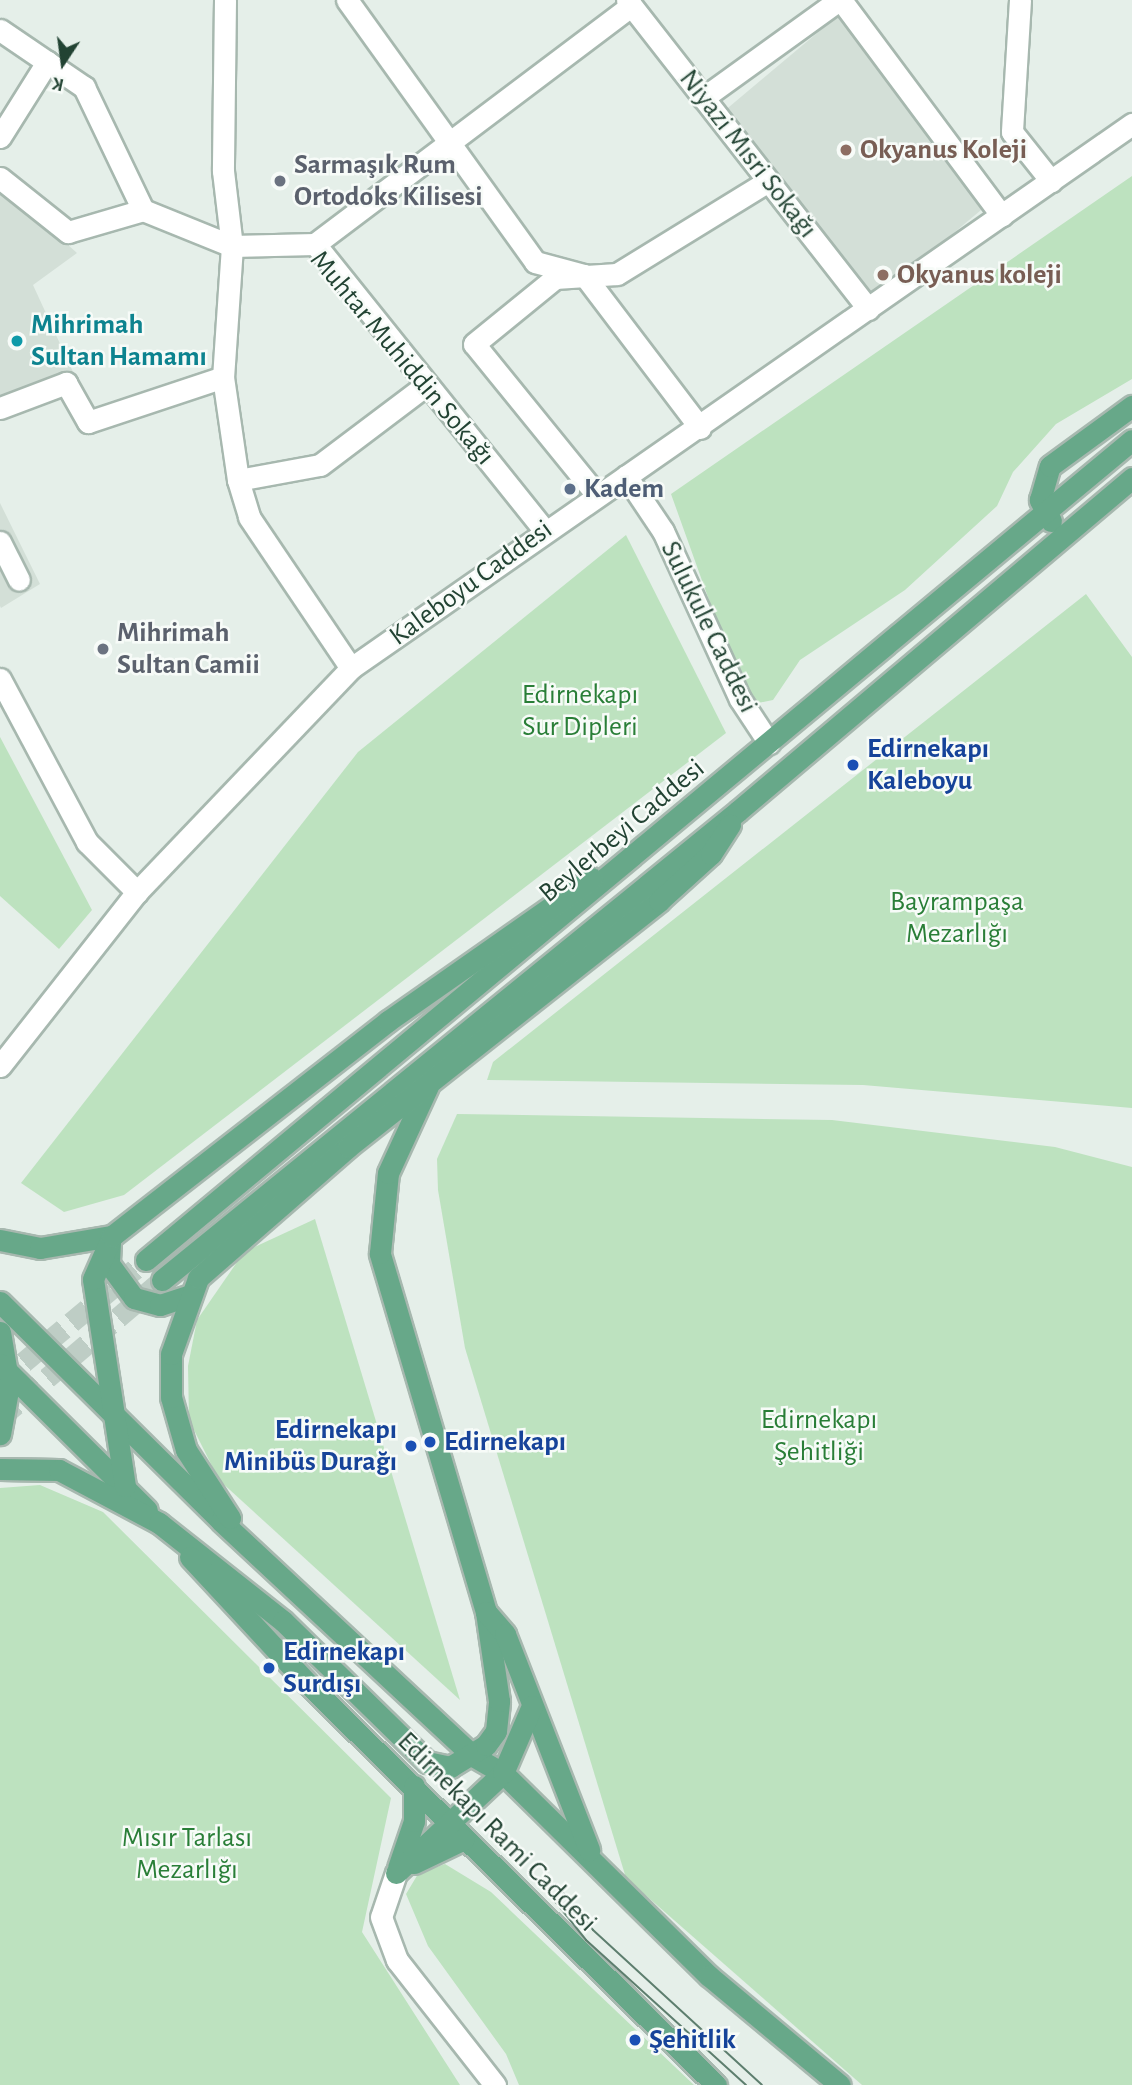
<!DOCTYPE html>
<meta charset="utf-8">
<style>
body{margin:0}
#map{position:relative;width:1132px;height:2085px;overflow:hidden;background:#e5efe9;font-family:"Alegreya Sans",sans-serif}
div>[style]{position:absolute}
[style*='--x']{left:calc(var(--x)*1px);top:calc(var(--y)*1px);width:calc(var(--w)*1px);rotate:calc(var(--a)*1deg)}
.built>*{inset:0;background:#d3dfd7;transform-origin:0 0}
.green>*{inset:0;background:#bde2bf}
.major-tunnel>*{height:21px;margin-top:-10.5px;transform-origin:0;background:repeating-linear-gradient(90deg,#becdc5 0 21px,transparent 0 31px)}
.roads{filter:drop-shadow(2px 0 #a7b8af) drop-shadow(-2px 0 #a7b8af) drop-shadow(0 2px #a7b8af) drop-shadow(0 -2px #a7b8af)}
.minor>*{height:21px;margin:-10.5px;padding:0 10.5px;transform-origin:10.5px;border-radius:10.5px;background:#fff}
.major>*{height:21px;margin:-10.5px;padding:0 10.5px;transform-origin:10.5px;border-radius:10.5px;background:#67a889}
.tram>*{height:2px;margin:-1px;padding:0 1px;transform-origin:1px;border-radius:1px;background:#5d7e6e}
.dots>*{width:19px;height:19px;translate:-50% -50%;box-sizing:border-box;border:4px solid #f7fbf8;border-radius:50%}
span{translate:-50% -50%;white-space:nowrap;text-align:center;line-height:1.15;-webkit-text-stroke:5px #f7fbf8;paint-order:stroke}
.education-label{font-size:28px;color:#785e54;font-weight:700}
.left{translate:0 -50%;text-align:left}
.street-label{font-size:28px;color:#224333}
.worship-label{font-size:28px;color:#5b616d;font-weight:700}
.culture-label{font-size:28px;color:#0d838f;font-weight:700}
.service-label{font-size:28px;color:#4e5e75;font-weight:700}
.park-label{font-size:28px;color:#297e37}
.transit-label{font-size:28px;color:#164399;font-weight:700}
.right{translate:-100% -50%;text-align:right}
.north{position:absolute;left:28px;top:28px;width:70px;height:70px;-webkit-text-stroke:5px #f7fbf8;paint-order:stroke;rotate:193deg;font-size:19px;font-weight:700;line-height:28px;text-align:center;color:#224333}
.north::after{content:'';display:block;margin:auto;width:24px;height:32px;background:#224333;clip-path:polygon(50% 0,100% 100%,50% 72%,0 100%)}
</style>
<div id="map">
<div class="built">
<i style="left:841px;top:13px;width:241px;height:166px;rotate:50deg"></i>
<i style="clip-path:polygon(0 184px,77px 253px,33px 285px,73px 372px,0 399px)"></i>
<i style="clip-path:polygon(0 503px,40px 584px,1px 608px,0 606px)"></i>
</div>
<div class="green">
<i style="clip-path:polygon(1132px 176px,1132px 379px,1056px 424px,1013px 472px,997px 506px,905px 590px,800px 660px,773px 700px,758px 703px,742px 692px,671px 494px)"></i>
<i style="clip-path:polygon(626px 535px,726px 733px,124px 1195px,64px 1212px,21px 1183px,358px 752px)"></i>
<i style="clip-path:polygon(1086px 594px,1132px 657px,1132px 1108px,863px 1085px,487px 1080px,493px 1062px)"></i>
<i style="clip-path:polygon(0 737px,92px 910px,59px 949px,0 896px)"></i>
<i style="clip-path:polygon(457px 1114px,832px 1120px,1055px 1147px,1132px 1167px,1132px 2085px,862px 2085px,626px 1878px,465px 1348px,438px 1190px,437px 1159px)"></i>
<i style="clip-path:polygon(315px 1219px,460px 1700px,219px 1480px,189px 1420px,188px 1366px,197px 1320px,244px 1252px)"></i>
<i style="clip-path:polygon(40px 1485px,103px 1512px,391px 1798px,362px 1932px,460px 2085px,0 2085px,0 1488px)"></i>
<i style="clip-path:polygon(445px 1864px,491px 1892px,694px 2085px,519px 2085px,506px 2054px,428px 1946px,406px 1894px,418px 1874px)"></i>
</div>
<div class="major-tunnel">
<i style="--x:0;--y:1382;--w:190;--a:-39.9"></i>
<i style="--x:0;--y:1418;--w:213;--a:-40.4"></i>
</div>
<div class="roads">
<div class="minor">
<i style="--x:225;--y:0;--w:171;--a:90.7"></i>
<i style="--x:223;--y:171;--w:76;--a:83.2"></i>
<i style="--x:232;--y:246;--w:131;--a:93.9"></i>
<i style="--x:223;--y:377;--w:104;--a:81.7"></i>
<i style="--x:238;--y:480;--w:39;--a:73"></i>
<i style="--x:249;--y:517;--w:182;--a:56"></i>
<i style="--x:347;--y:0;--w:322;--a:54.3"></i>
<i style="--x:535;--y:262;--w:51;--a:14.9"></i>
<i style="--x:584;--y:275;--w:192;--a:52.8"></i>
<i style="--x:627;--y:0;--w:392;--a:52"></i>
<i style="--x:841;--y:0;--w:269;--a:53.3"></i>
<i style="--x:1020;--y:0;--w:132;--a:93.5"></i>
<i style="--x:1012;--y:132;--w:63;--a:51.5"></i>
<i style="--x:0;--y:30;--w:102;--a:34.2"></i>
<i style="--x:84;--y:87;--w:136;--a:64.4"></i>
<i style="--x:703;--y:98;--w:168;--a:-35.8"></i>
<i style="--x:0;--y:137;--w:89;--a:-57.9"></i>
<i style="--x:0;--y:178;--w:87;--a:38.5"></i>
<i style="--x:68;--y:232;--w:78;--a:-16.3"></i>
<i style="--x:143;--y:210;--w:96;--a:22"></i>
<i style="--x:232;--y:246;--w:83;--a:-1.4"></i>
<i style="--x:315;--y:244;--w:366;--a:51.3"></i>
<i style="--x:315;--y:244;--w:396;--a:-37"></i>
<i style="--x:0;--y:408;--w:71;--a:-20.7"></i>
<i style="--x:66;--y:383;--w:45;--a:60.6"></i>
<i style="--x:88;--y:422;--w:142;--a:-18.4"></i>
<i style="--x:626;--y:476;--w:66;--a:56.1"></i>
<i style="--x:663;--y:531;--w:185;--a:65.4"></i>
<i style="--x:740;--y:699;--w:53;--a:56.6"></i>
<i style="--x:238;--y:480;--w:83;--a:-10.4"></i>
<i style="--x:320;--y:465;--w:133;--a:-37"></i>
<i style="--x:596;--y:494;--w:193;--a:-129.1"></i>
<i style="--x:474;--y:344;--w:104;--a:-39.2"></i>
<i style="--x:555;--y:278;--w:62;--a:-3.7"></i>
<i style="--x:617;--y:274;--w:177;--a:-31.6"></i>
<i style="--x:0;--y:542;--w:42;--a:63.4"></i>
<i style="--x:0;--y:679;--w:185;--a:61.9"></i>
<i style="--x:87;--y:842;--w:71;--a:45"></i>
<i style="--x:0;--y:1066;--w:221;--a:-51.8"></i>
<i style="--x:137;--y:892;--w:310;--a:-46.3"></i>
<i style="--x:351;--y:668;--w:952;--a:-34.86"></i>
<i style="--x:396;--y:1873;--w:46;--a:108.8"></i>
<i style="--x:381;--y:1917;--w:46;--a:69.6"></i>
<i style="--x:397;--y:1960;--w:159;--a:51.9"></i>
</div>
<div class="major">
<i style="--x:1051;--y:521;--w:24;--a:-118"></i>
<i style="--x:1040;--y:500;--w:35;--a:-74"></i>
<i style="--x:1050;--y:466;--w:102;--a:-36.2"></i>
<i style="--x:0;--y:1240;--w:41;--a:11.3"></i>
<i style="--x:40;--y:1248;--w:73;--a:-9.5"></i>
<i style="--x:110;--y:1242;--w:22;--a:93"></i>
<i style="--x:109;--y:1264;--w:42;--a:53.7"></i>
<i style="--x:134;--y:1298;--w:27;--a:15"></i>
<i style="--x:160;--y:1305;--w:29;--a:-18"></i>
<i style="--x:146;--y:1260;--w:1282;--a:-39.75"></i>
<i style="--x:162;--y:1280;--w:743;--a:-39.15"></i>
<i style="--x:738;--y:811;--w:516;--a:-40.2"></i>
<i style="--x:0;--y:1302;--w:311;--a:44.7"></i>
<i style="--x:221;--y:1521;--w:345;--a:43"></i>
<i style="--x:473;--y:1756;--w:34;--a:30"></i>
<i style="--x:503;--y:1773;--w:289;--a:44.6"></i>
<i style="--x:709;--y:1976;--w:170;--a:39.8"></i>
<i style="--x:0;--y:1332;--w:54;--a:80.4"></i>
<i style="--x:9;--y:1385;--w:50;--a:100.4"></i>
<i style="--x:0;--y:1364;--w:207;--a:44.8"></i>
<i style="--x:0;--y:1469;--w:59;--a:1"></i>
<i style="--x:59;--y:1470;--w:113;--a:27.9"></i>
<i style="--x:159;--y:1523;--w:158;--a:38.3"></i>
<i style="--x:283;--y:1621;--w:202;--a:44.4"></i>
<i style="--x:427;--y:1762;--w:24;--a:12"></i>
<i style="--x:450;--y:1767;--w:42;--a:-31.4"></i>
<i style="--x:486;--y:1745;--w:17;--a:-54"></i>
<i style="--x:496;--y:1731;--w:30;--a:-84"></i>
<i style="--x:499;--y:1701;--w:90;--a:-98.3"></i>
<i style="--x:486;--y:1612;--w:374;--a:-106.5"></i>
<i style="--x:380;--y:1253;--w:80;--a:-84.3"></i>
<i style="--x:388;--y:1173;--w:96;--a:-65.3"></i>
<i style="--x:125;--y:1486;--w:209;--a:-98.8"></i>
<i style="--x:93;--y:1279;--w:47;--a:-66.2"></i>
<i style="--x:112;--y:1236;--w:350;--a:-37.9"></i>
<i style="--x:388;--y:1021;--w:249;--a:-35"></i>
<i style="--x:230;--y:1518;--w:81;--a:-122.9"></i>
<i style="--x:186;--y:1450;--w:55;--a:-105.8"></i>
<i style="--x:171;--y:1397;--w:43;--a:-90"></i>
<i style="--x:171;--y:1354;--w:81;--a:-70.4"></i>
<i style="--x:198;--y:1278;--w:199;--a:-41.1"></i>
<i style="--x:348;--y:1147;--w:397;--a:-38.3"></i>
<i style="--x:659;--y:901;--w:70;--a:-42.1"></i>
<i style="--x:711;--y:854;--w:35;--a:-57"></i>
<i style="--x:190;--y:1557;--w:173;--a:47.1"></i>
<i style="--x:308;--y:1684;--w:572;--a:44.5"></i>
<i style="--x:486;--y:1612;--w:29;--a:49"></i>
<i style="--x:505;--y:1634;--w:232;--a:68.7"></i>
<i style="--x:414;--y:1863;--w:55;--a:-25.6"></i>
<i style="--x:398;--y:1868;--w:50;--a:-71.2"></i>
<i style="--x:414;--y:1821;--w:35;--a:-90"></i>
<i style="--x:396;--y:1873;--w:146;--a:-43.1"></i>
<i style="--x:503;--y:1773;--w:73;--a:-66.6"></i>
</div>
</div>
<div class="tram">
<i style="--x:556;--y:1884;--w:59;--a:51.2"></i>
<i style="--x:593;--y:1930;--w:229;--a:42.5"></i>
<i style="--x:546;--y:1890;--w:64;--a:51.3"></i>
<i style="--x:586;--y:1940;--w:216;--a:42.2"></i>
</div>
<div class="dots">
<i style="left:846px;top:150px;background:#8d6e63"></i>
<i style="left:280px;top:181px;background:#6b7280"></i>
<i style="left:883px;top:275px;background:#8d6e63"></i>
<i style="left:17px;top:341px;background:#0f9aa8"></i>
<i style="left:570px;top:489px;background:#5c6f8a"></i>
<i style="left:103px;top:649px;background:#6b7280"></i>
<i style="left:853px;top:765px;background:#1a4fb4"></i>
<i style="left:430px;top:1442px;background:#1a4fb4"></i>
<i style="left:411px;top:1446px;background:#1a4fb4"></i>
<i style="left:269px;top:1668px;background:#1a4fb4"></i>
<i style="left:635px;top:2040px;background:#1a4fb4"></i>
</div>
<div class="education-label">
<span class="left" style="left:860px;top:150px">Okyanus Koleji</span>
<span class="left" style="left:897px;top:275px">Okyanus koleji</span>
</div>
<div class="street-label">
<span style="left:748px;top:154px;rotate:52deg">Niyazi Mısri Sokağı</span>
<span style="left:402px;top:358px;rotate:50deg">Muhtar Muhiddin Sokağı</span>
<span style="left:471px;top:583px;rotate:-36deg">Kaleboyu Caddesi</span>
<span style="left:709px;top:627px;rotate:64deg">Sulukule Caddesi</span>
<span style="left:622px;top:831px;rotate:-40deg">Beylerbeyi Caddesi</span>
<span style="left:497px;top:1832px;rotate:45deg">Edirnekapı Rami Caddesi</span>
</div>
<div class="worship-label">
<span class="left" style="left:294px;top:181px">Sarmaşık Rum<br>Ortodoks Kilisesi</span>
<span class="left" style="left:117px;top:649px">Mihrimah<br>Sultan Camii</span>
</div>
<div class="culture-label">
<span class="left" style="left:31px;top:341px">Mihrimah<br>Sultan Hamamı</span>
</div>
<div class="service-label">
<span class="left" style="left:584px;top:489px">Kadem</span>
</div>
<div class="park-label">
<span style="left:580px;top:711px">Edirnekapı<br>Sur Dipleri</span>
<span style="left:957px;top:918px">Bayrampaşa<br>Mezarlığı</span>
<span style="left:819px;top:1436px">Edirnekapı<br>Şehitliği</span>
<span style="left:187px;top:1854px">Mısır Tarlası<br>Mezarlığı</span>
</div>
<div class="transit-label">
<span class="left" style="left:867px;top:765px">Edirnekapı<br>Kaleboyu</span>
<span class="right" style="left:397px;top:1446px">Edirnekapı<br>Minibüs Durağı</span>
<span class="left" style="left:444px;top:1442px">Edirnekapı</span>
<span class="left" style="left:283px;top:1668px">Edirnekapı<br>Surdışı</span>
<span class="left" style="left:649px;top:2040px">Şehitlik</span>
</div>
<div class="north">K</div>
</div>
